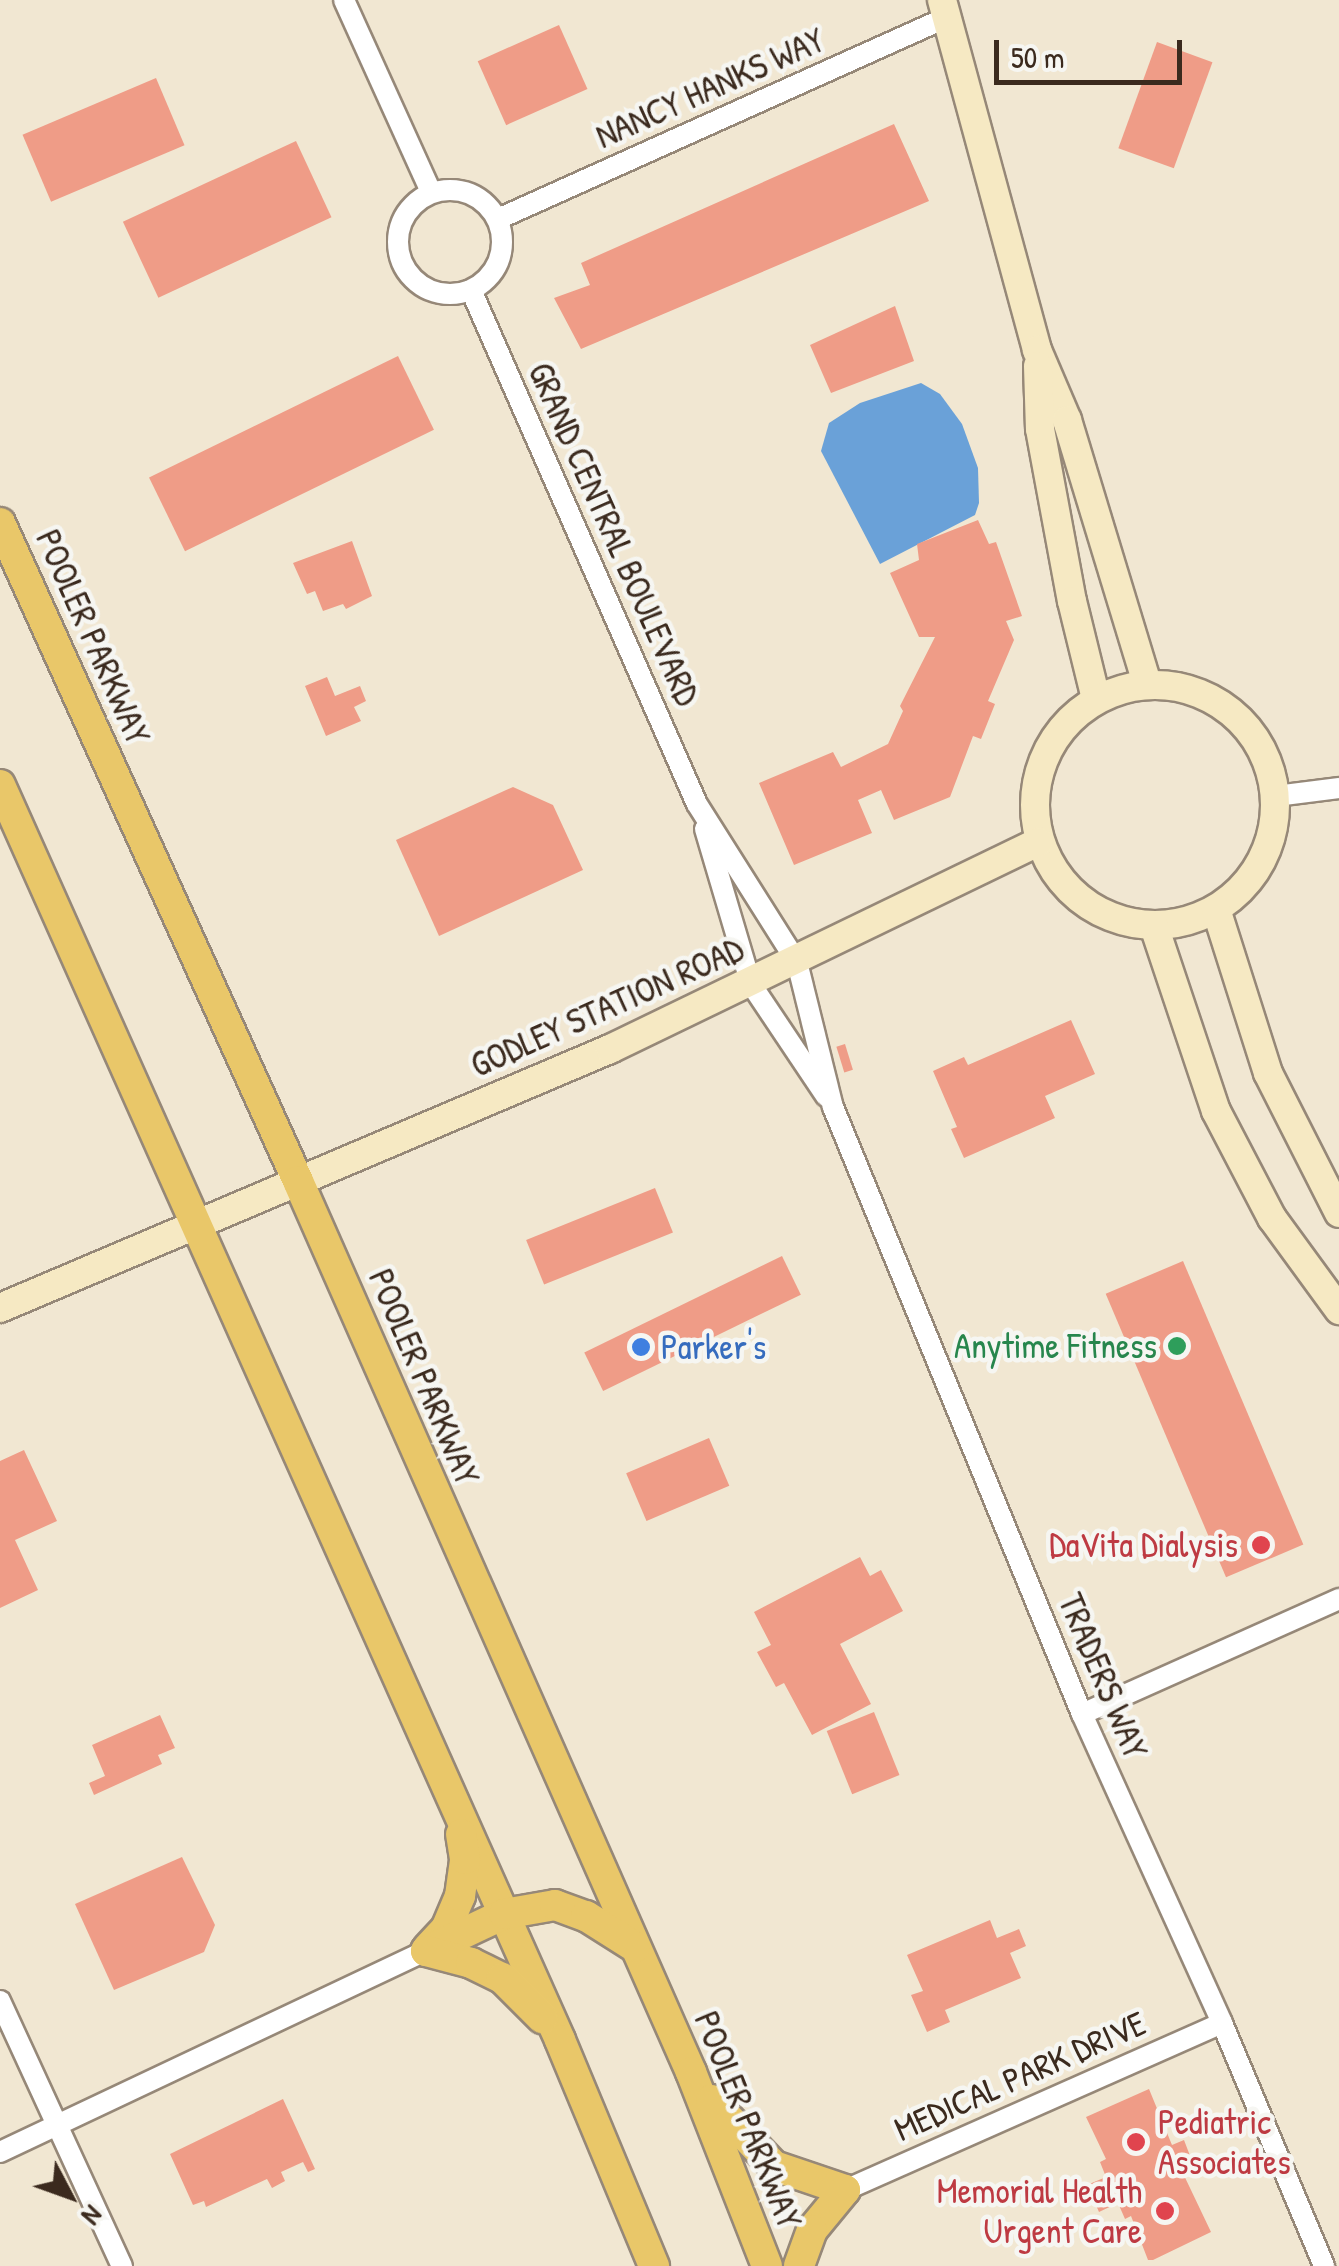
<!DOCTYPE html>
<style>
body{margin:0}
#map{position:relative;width:1339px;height:2266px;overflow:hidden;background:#f1e7d2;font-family:"Patrick Hand",sans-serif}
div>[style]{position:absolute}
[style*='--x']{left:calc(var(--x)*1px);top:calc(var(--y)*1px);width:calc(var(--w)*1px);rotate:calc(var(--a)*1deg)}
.water>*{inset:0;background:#6aa1d8}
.building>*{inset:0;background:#ef9c87;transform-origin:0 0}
.roads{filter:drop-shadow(2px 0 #968878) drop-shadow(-2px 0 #968878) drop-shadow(0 2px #968878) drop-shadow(0 -2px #968878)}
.street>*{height:20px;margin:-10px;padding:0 10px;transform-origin:10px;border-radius:10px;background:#fff}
.street>.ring{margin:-10px;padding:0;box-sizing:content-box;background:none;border:20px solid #fff;border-radius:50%}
.secondary>*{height:28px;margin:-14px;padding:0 14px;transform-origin:14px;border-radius:14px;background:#f6e9c3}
.secondary>.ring{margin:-14px;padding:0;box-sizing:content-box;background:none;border:28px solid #f6e9c3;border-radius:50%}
.primary>*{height:30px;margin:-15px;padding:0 15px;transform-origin:15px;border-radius:15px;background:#e9c769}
.dots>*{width:28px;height:28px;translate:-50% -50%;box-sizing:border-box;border:5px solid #f6f6f2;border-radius:50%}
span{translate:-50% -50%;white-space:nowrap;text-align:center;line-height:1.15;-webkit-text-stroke:9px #f6f6f2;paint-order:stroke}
.street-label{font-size:35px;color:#3b2a1e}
.leisure-label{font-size:35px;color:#27864d}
.right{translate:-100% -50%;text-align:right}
.shop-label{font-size:35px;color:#366cbe}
.left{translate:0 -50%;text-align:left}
.health-label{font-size:35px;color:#be3a42}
.north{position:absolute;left:20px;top:2146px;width:100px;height:100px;-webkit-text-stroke:8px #f6f6f2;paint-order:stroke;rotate:131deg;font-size:28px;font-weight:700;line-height:40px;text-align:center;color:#3b2a1e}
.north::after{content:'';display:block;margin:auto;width:35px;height:45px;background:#3b2a1e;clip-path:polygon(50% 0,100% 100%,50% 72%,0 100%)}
.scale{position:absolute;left:994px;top:40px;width:188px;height:45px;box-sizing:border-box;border:5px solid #3b2a1e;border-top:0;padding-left:12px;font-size:30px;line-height:35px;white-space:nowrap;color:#3b2a1e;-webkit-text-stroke:8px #f6f6f2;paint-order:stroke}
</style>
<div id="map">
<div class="water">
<i style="clip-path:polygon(921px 383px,940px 394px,962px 424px,978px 468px,979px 503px,975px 515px,880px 564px,821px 451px,829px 423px,860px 403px)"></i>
</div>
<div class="building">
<i style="left:559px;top:25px;width:70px;height:89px;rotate:66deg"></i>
<i style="left:1157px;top:42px;width:59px;height:113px;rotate:20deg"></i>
<i style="left:156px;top:78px;width:73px;height:145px;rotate:67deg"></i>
<i style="clip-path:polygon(894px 124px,929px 201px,581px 349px,554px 298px,590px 285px,581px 263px)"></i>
<i style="left:296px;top:141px;width:84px;height:191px;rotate:65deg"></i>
<i style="clip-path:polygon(895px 306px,914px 361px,831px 393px,810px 345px)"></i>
<i style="left:398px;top:356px;width:82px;height:277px;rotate:64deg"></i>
<i style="clip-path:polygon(978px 520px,989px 544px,996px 542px,1022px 616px,1006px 621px,1014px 640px,988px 701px,995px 704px,981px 739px,973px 736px,950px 797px,894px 820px,881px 790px,858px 800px,872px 833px,794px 865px,759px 783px,833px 752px,841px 767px,888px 744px,903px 711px,900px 706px,935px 637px,919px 637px,890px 573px,919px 560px,917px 544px)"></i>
<i style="clip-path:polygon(352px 541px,372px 596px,346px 609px,343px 604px,323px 611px,315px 591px,307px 594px,293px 563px)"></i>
<i style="clip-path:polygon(327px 677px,335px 696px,360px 686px,366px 701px,354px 707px,361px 721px,326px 736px,305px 686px)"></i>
<i style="clip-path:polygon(513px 787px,553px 805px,583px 870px,439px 936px,396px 840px)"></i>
<i style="clip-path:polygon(1071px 1020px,1095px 1074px,1045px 1096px,1055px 1118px,964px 1158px,951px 1129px,957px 1127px,933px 1071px,964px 1057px,968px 1065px)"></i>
<i style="left:845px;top:1044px;width:27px;height:9px;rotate:73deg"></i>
<i style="left:655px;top:1188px;width:48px;height:139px;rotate:68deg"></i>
<i style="left:782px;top:1256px;width:43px;height:220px;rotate:64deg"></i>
<i style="left:1183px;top:1261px;width:308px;height:84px;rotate:67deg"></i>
<i style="left:709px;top:1438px;width:52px;height:90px;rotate:67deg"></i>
<i style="clip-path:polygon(24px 1450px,57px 1521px,15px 1540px,38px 1590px,0 1608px,0 1461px)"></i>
<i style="clip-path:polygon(860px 1557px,870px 1576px,881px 1570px,903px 1611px,840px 1644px,871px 1704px,812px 1735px,784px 1683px,776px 1687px,757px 1652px,771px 1645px,754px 1612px)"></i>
<i style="left:874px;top:1712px;width:68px;height:51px;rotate:68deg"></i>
<i style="clip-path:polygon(160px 1715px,175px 1748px,158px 1755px,162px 1764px,94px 1795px,89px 1783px,105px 1776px,92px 1745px)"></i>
<i style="clip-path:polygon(182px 1857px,215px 1925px,204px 1952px,114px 1990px,75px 1904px)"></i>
<i style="clip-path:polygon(990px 1920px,997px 1938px,1019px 1929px,1026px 1946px,1010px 1953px,1021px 1978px,945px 2010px,950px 2022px,927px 2032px,911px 1995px,923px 1991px,907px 1955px)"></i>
<i style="clip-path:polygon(1149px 2089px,1172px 2145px,1184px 2140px,1192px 2161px,1180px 2167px,1211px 2232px,1153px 2260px,1148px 2260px,1131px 2216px,1125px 2219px,1118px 2203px,1099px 2212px,1087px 2185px,1106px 2177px,1100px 2162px,1106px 2159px,1086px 2117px)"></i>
<i style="clip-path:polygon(283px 2099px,315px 2169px,308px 2172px,303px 2162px,281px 2172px,285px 2181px,272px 2188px,267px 2179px,206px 2207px,204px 2201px,193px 2205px,170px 2154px)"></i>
</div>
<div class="roads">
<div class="street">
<i style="--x:344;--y:0;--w:211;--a:65.6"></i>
<i class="ring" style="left:398px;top:190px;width:84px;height:84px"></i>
<i style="--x:498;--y:219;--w:495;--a:-24.2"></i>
<i style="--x:471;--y:290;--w:561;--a:66.27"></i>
<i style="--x:697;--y:804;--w:187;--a:57.7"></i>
<i style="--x:797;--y:962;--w:149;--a:76.1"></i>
<i style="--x:833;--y:1107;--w:656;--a:67.7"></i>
<i style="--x:1082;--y:1714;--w:339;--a:65.6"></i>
<i style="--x:1222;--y:2023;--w:264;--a:67.2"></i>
<i style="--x:1276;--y:796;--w:64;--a:-7.2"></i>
<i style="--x:705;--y:829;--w:162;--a:73.5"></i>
<i style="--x:751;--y:984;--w:135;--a:56.2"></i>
<i style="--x:1082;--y:1714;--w:282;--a:-24.1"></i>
<i style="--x:0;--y:2001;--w:292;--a:65.3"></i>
<i style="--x:0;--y:2152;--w:471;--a:-25.3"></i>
<i style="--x:845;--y:2190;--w:412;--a:-23.9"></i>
</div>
<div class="secondary">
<i style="--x:942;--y:0;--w:363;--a:74.8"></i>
<i style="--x:1037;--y:350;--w:76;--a:66.8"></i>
<i style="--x:1067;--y:420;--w:276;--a:73.1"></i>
<i style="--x:1038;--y:366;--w:63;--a:88.2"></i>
<i style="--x:1040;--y:429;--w:175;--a:79.5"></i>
<i style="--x:1072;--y:601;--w:101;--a:76.2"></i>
<i class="ring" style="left:1035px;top:685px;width:212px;height:212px"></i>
<i style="--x:1216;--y:909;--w:172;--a:72.4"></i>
<i style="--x:1268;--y:1073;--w:157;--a:63.1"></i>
<i style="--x:1154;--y:926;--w:195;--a:71.5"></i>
<i style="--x:1216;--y:1111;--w:121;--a:62.4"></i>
<i style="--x:1272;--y:1218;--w:114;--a:53.9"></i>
<i style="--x:0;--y:1308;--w:663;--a:-23.01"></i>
<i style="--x:610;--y:1049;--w:476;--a:-25.8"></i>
</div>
<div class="primary">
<i style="--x:0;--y:523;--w:722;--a:65.63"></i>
<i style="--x:298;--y:1181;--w:974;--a:66.2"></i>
<i style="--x:691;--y:2072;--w:208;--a:68.6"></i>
<i style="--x:0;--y:785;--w:1374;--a:65.95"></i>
<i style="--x:560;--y:2040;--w:245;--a:67.4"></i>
<i style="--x:428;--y:1948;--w:26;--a:-47"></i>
<i style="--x:446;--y:1929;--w:36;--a:-67"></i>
<i style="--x:460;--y:1896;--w:37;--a:-82"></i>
<i style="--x:465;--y:1859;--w:25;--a:-99"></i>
<i style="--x:426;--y:1951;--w:86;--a:-25.4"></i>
<i style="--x:504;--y:1914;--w:52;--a:-10"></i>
<i style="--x:555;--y:1905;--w:33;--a:20"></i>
<i style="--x:586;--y:1916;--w:58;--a:32.3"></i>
<i style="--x:426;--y:1951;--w:47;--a:14.9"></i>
<i style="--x:471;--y:1963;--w:34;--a:26"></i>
<i style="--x:502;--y:1978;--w:57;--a:45"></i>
<i style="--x:711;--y:2100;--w:91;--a:46.3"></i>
<i style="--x:774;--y:2166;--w:75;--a:18.7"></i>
<i style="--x:845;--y:2190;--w:52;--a:129.5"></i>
<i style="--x:812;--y:2230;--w:38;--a:110"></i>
</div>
</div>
<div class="dots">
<i style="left:1177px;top:1346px;background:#2e9e5b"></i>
<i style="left:641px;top:1347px;background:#3f7fe0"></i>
<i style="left:1261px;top:1545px;background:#e0444e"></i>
<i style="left:1136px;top:2142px;background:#e0444e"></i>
<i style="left:1165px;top:2211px;background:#e0444e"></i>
</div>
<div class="street-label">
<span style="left:710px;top:88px;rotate:-24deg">NANCY HANKS WAY</span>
<span style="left:614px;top:534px;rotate:66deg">GRAND CENTRAL BOULEVARD</span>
<span style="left:93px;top:637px;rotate:66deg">POOLER PARKWAY</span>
<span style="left:607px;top:1007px;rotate:-24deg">GODLEY STATION ROAD</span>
<span style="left:424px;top:1377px;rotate:67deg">POOLER PARKWAY</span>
<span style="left:1103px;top:1676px;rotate:67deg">TRADERS WAY</span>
<span style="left:1020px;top:2076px;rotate:-24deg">MEDICAL PARK DRIVE</span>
<span style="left:748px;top:2120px;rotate:68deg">POOLER PARKWAY</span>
</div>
<div class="leisure-label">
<span class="right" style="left:1157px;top:1346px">Anytime Fitness</span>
</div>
<div class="shop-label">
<span class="left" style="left:661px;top:1347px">Parker's</span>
</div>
<div class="health-label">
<span class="right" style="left:1238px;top:1545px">DaVita Dialysis</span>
<span class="left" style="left:1158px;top:2142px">Pediatric<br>Associates</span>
<span class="right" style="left:1142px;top:2211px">Memorial Health<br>Urgent Care</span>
</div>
<div class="north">N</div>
<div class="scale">50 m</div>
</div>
